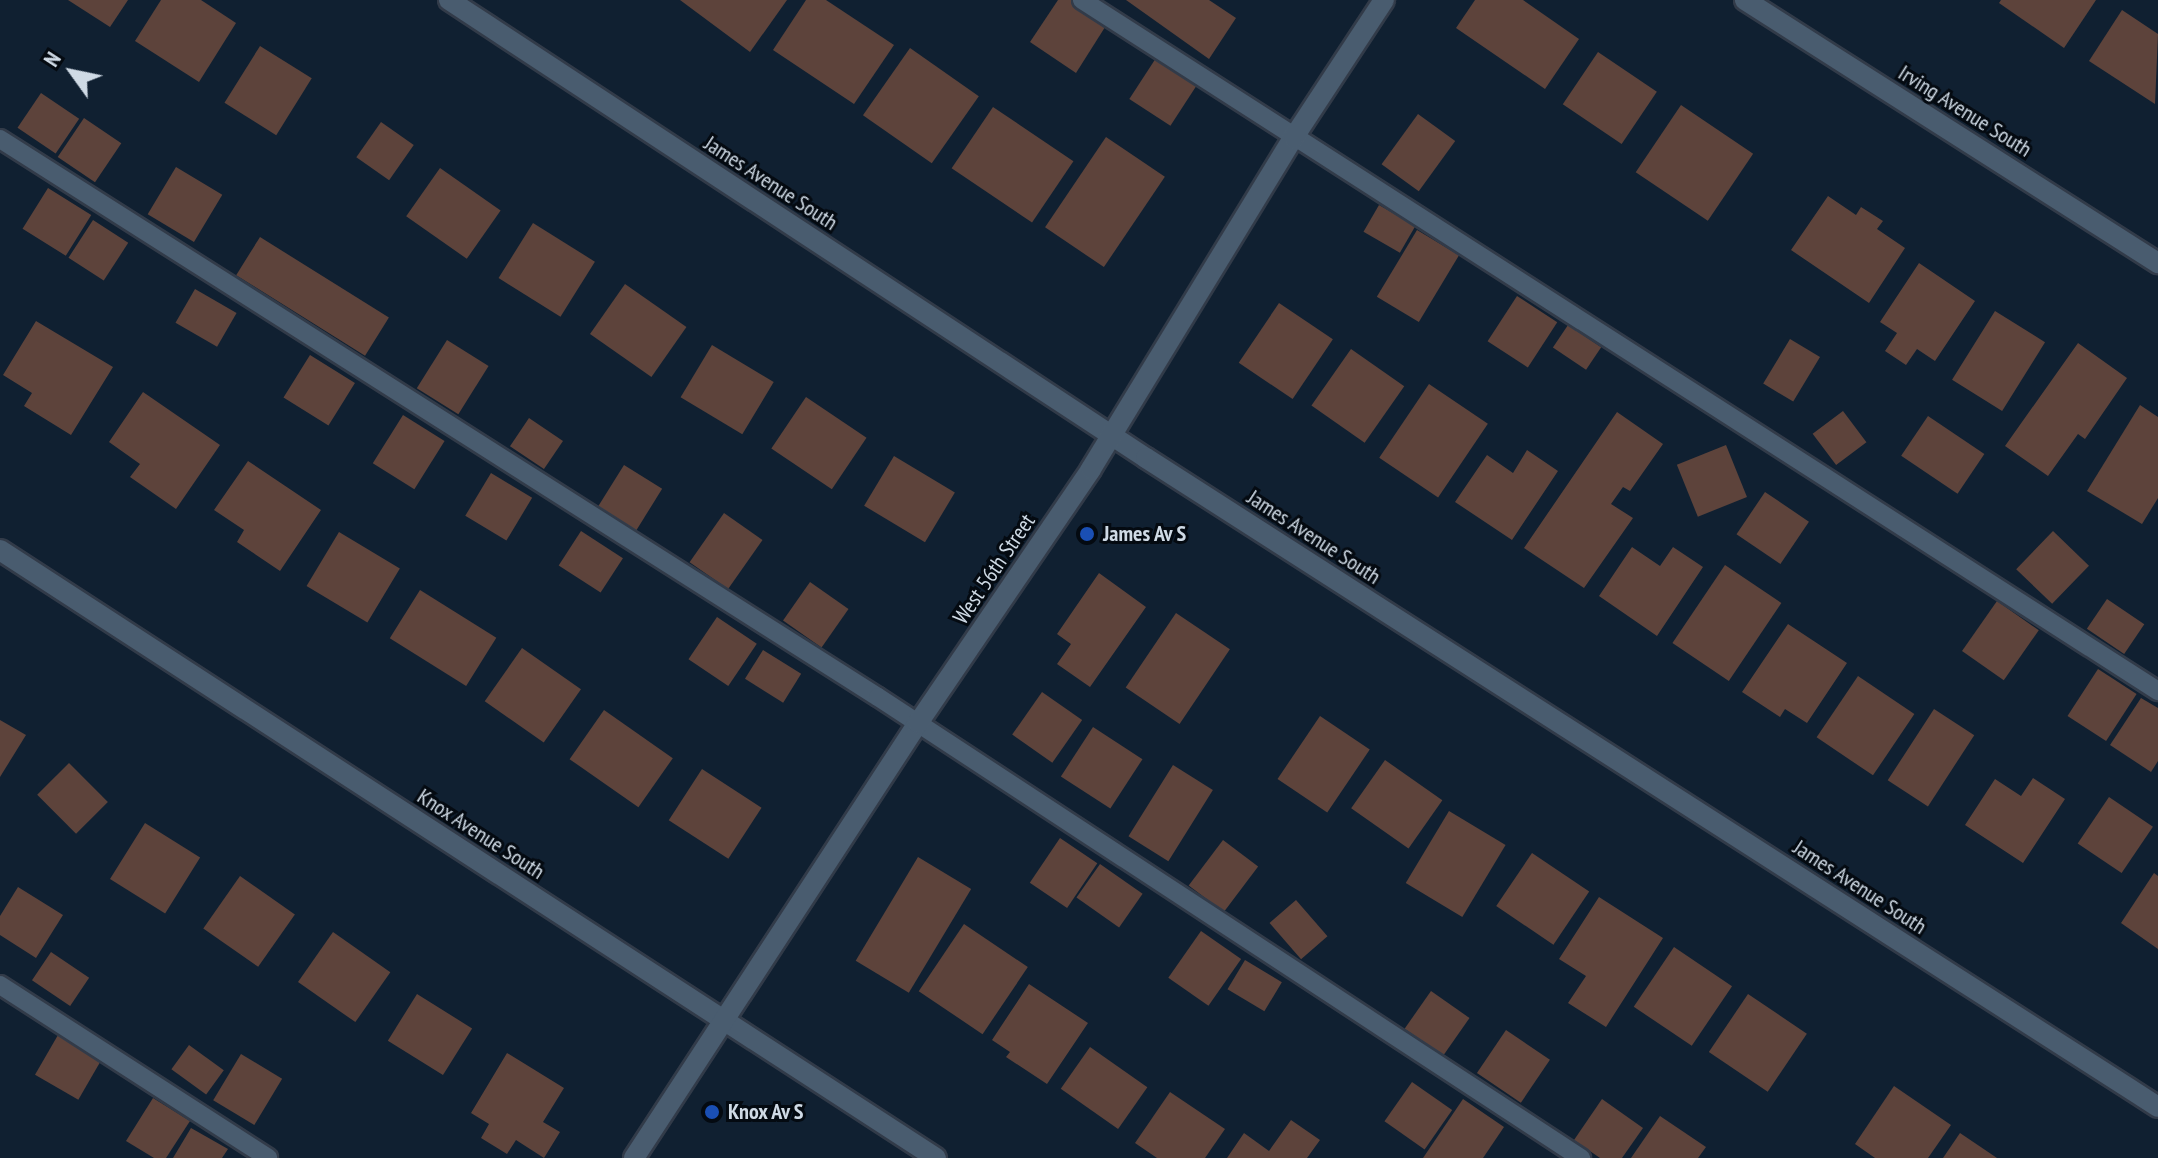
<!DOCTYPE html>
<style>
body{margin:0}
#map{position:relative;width:2158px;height:1158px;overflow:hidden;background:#102031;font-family:"PT Sans Narrow",sans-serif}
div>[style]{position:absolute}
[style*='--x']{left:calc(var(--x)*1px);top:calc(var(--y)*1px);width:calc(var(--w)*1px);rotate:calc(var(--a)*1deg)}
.building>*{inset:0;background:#5d433b;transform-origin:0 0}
.roads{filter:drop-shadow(2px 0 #323b49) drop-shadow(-2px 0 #323b49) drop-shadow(0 2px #323b49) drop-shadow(0 -2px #323b49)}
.service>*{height:18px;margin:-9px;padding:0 9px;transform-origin:9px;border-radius:9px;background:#495c6f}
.minor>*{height:20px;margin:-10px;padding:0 10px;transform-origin:10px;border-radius:10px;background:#495c6f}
.tertiary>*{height:20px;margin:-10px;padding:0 10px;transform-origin:10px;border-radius:10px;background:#495c6f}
.dots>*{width:22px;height:22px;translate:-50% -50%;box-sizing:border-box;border:4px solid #040a11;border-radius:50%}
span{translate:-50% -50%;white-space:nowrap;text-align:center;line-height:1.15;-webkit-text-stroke:6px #040a11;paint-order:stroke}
.street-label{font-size:22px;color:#cfdae5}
.poi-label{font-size:22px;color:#cfdae5;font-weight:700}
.left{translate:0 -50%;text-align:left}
.north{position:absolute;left:32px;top:32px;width:80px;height:80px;-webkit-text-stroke:6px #040a11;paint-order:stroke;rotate:303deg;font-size:22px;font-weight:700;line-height:32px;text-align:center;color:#cfdae5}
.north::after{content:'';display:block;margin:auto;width:28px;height:36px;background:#cfdae5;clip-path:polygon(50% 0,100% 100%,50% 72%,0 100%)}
</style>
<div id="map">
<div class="building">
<i style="clip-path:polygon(68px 0,128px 0,110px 27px)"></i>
<i style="clip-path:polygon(161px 0,201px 0,236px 23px,199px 82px,135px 41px)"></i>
<i style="clip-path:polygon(680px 0,787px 0,750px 52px)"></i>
<i style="clip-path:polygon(806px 0,826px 0,894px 45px,854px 104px,773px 50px)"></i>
<i style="clip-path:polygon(1058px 0,1071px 0,1107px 24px,1076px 73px,1030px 42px)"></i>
<i style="clip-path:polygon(1126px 0,1209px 0,1236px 18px,1209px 59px)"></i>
<i style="clip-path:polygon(1475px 0,1523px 0,1579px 39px,1545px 89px,1456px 28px)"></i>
<i style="clip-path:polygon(2001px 0,2096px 0,2064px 48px,1999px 3px)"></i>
<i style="clip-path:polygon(2122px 10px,2158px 34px,2155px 104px,2089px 61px)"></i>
<i style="left:260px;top:46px;width:61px;height:67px;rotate:32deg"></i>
<i style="left:910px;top:48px;width:84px;height:82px;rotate:35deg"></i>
<i style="left:1598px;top:52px;width:71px;height:63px;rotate:34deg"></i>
<i style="left:1156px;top:58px;width:49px;height:49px;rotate:33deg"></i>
<i style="left:41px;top:93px;width:46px;height:42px;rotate:34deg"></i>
<i style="left:1681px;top:105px;width:87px;height:81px;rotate:34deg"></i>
<i style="left:993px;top:107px;width:97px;height:74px;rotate:34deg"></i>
<i style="left:1418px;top:114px;width:46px;height:62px;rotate:36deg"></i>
<i style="left:84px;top:118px;width:45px;height:47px;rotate:34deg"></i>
<i style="left:381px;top:122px;width:40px;height:43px;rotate:35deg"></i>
<i style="left:1106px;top:137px;width:71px;height:109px;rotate:34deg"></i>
<i style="left:176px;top:167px;width:54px;height:55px;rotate:31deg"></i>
<i style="left:440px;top:168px;width:74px;height:59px;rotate:35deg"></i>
<i style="left:48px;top:188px;width:51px;height:48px;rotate:32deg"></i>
<i style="clip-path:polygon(1828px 196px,1856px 215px,1861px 207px,1883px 221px,1877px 229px,1905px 248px,1869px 303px,1791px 250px)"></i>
<i style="left:1379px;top:205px;width:42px;height:31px;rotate:30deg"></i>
<i style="left:93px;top:220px;width:42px;height:45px;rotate:33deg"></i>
<i style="left:533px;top:223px;width:73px;height:65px;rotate:32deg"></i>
<i style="left:1417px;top:230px;width:49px;height:78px;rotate:31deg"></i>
<i style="left:260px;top:237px;width:152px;height:45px;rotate:32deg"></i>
<i style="clip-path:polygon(1919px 263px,1975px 301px,1935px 361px,1917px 349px,1906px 365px,1885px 351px,1897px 333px,1880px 322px)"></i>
<i style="left:625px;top:284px;width:75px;height:61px;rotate:35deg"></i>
<i style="left:195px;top:289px;width:48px;height:39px;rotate:30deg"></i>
<i style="left:1517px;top:296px;width:48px;height:54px;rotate:33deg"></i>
<i style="left:1279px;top:303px;width:65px;height:72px;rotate:34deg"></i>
<i style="left:1995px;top:311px;width:59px;height:81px;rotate:32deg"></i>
<i style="clip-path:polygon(36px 321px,113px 367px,71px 435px,24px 406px,32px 393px,3px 375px)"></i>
<i style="left:1568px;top:325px;width:40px;height:27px;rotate:34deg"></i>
<i style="left:1790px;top:339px;width:35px;height:52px;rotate:31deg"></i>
<i style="left:447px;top:340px;width:49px;height:57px;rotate:32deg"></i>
<i style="clip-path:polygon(2078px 343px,2127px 378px,2085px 439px,2078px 434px,2048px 476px,2005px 446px)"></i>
<i style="left:712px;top:345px;width:72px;height:61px;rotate:31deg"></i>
<i style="left:1351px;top:349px;width:65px;height:69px;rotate:35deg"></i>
<i style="left:310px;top:355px;width:53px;height:50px;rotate:32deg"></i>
<i style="left:1429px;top:384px;width:71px;height:89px;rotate:34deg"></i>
<i style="clip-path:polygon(143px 392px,220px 445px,176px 509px,130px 477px,140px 464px,109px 442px)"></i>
<i style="left:806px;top:397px;width:73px;height:62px;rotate:34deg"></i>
<i style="clip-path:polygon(2140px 405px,2158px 417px,2158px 498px,2142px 524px,2087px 491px)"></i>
<i style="left:1843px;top:411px;width:39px;height:38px;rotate:53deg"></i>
<i style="clip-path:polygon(1617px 412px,1663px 444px,1630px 491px,1623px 487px,1611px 504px,1633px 518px,1584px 588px,1524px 548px)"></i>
<i style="left:403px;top:415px;width:49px;height:57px;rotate:32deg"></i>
<i style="left:1928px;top:416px;width:68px;height:48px;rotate:34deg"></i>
<i style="left:529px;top:418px;width:41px;height:34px;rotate:34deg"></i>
<i style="left:1726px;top:445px;width:56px;height:53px;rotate:68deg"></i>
<i style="clip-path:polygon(1527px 450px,1558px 471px,1512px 540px,1455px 502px,1487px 455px,1513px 473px)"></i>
<i style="left:894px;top:456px;width:71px;height:58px;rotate:31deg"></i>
<i style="clip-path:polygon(248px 461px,321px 510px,280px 571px,237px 542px,244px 530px,214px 510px)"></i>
<i style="left:624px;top:465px;width:45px;height:49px;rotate:32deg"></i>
<i style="left:491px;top:473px;width:48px;height:50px;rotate:31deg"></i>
<i style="left:1765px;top:492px;width:53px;height:51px;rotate:34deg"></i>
<i style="left:724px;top:513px;width:47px;height:60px;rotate:35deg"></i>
<i style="left:581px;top:531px;width:50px;height:41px;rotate:33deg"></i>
<i style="left:2053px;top:531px;width:50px;height:53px;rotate:44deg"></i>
<i style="left:339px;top:532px;width:71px;height:63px;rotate:31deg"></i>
<i style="clip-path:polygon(1632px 547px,1660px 566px,1673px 547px,1703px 567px,1657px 636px,1599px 596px)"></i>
<i style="left:1725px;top:565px;width:68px;height:94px;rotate:34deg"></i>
<i style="clip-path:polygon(1099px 573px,1146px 607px,1090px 687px,1057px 664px,1071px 644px,1057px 634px)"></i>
<i style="left:810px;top:582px;width:47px;height:47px;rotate:35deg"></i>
<i style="left:420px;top:590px;width:90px;height:57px;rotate:32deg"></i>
<i style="left:2107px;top:599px;width:45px;height:36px;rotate:34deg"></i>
<i style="left:1997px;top:601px;width:51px;height:61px;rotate:35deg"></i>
<i style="left:1176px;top:613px;width:65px;height:90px;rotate:34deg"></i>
<i style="left:717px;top:617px;width:48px;height:51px;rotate:34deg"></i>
<i style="clip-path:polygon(1788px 624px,1847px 663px,1807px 723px,1785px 709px,1780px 717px,1742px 692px)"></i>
<i style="left:522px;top:648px;width:72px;height:65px;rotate:35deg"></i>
<i style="left:763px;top:650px;width:45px;height:34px;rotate:32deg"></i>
<i style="left:2098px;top:669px;width:46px;height:56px;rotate:33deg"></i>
<i style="left:1858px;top:676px;width:68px;height:74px;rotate:34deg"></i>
<i style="left:1042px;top:692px;width:49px;height:52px;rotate:35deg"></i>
<i style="clip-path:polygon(2141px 698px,2158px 708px,2158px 761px,2151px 772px,2110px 745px)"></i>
<i style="left:1934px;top:709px;width:48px;height:85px;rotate:33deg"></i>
<i style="left:604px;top:710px;width:84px;height:60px;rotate:35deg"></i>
<i style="left:1320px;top:716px;width:60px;height:76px;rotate:34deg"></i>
<i style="clip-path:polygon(0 720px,26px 735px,0 777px)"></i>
<i style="left:1093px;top:727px;width:59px;height:59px;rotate:33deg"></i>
<i style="left:1385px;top:760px;width:70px;height:59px;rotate:35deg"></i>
<i style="left:69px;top:763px;width:55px;height:45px;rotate:45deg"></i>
<i style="left:1173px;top:765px;width:47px;height:84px;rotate:32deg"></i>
<i style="left:702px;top:769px;width:71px;height:61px;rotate:33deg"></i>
<i style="clip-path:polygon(2033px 778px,2065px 799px,2023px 863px,1965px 825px,1995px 779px,2021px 796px)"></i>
<i style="left:2109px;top:797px;width:53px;height:56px;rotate:34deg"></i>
<i style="left:1449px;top:811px;width:66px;height:84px;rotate:31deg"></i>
<i style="left:145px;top:823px;width:65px;height:66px;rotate:32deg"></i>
<i style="left:1060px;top:838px;width:45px;height:54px;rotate:34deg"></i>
<i style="left:1223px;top:840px;width:44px;height:57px;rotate:37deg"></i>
<i style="left:1532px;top:853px;width:69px;height:64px;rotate:34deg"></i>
<i style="left:918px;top:857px;width:62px;height:121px;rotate:31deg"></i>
<i style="left:1100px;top:864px;width:52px;height:41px;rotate:35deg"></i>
<i style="clip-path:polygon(2154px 873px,2158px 876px,2158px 949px,2121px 923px)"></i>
<i style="left:240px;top:876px;width:67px;height:64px;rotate:35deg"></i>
<i style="clip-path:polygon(18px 887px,63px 915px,36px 958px,0 935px,0 916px)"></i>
<i style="clip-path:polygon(1599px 897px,1663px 938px,1606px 1027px,1568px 1003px,1586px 976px,1559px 959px)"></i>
<i style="left:1296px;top:900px;width:48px;height:35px;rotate:49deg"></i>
<i style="left:964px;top:924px;width:77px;height:81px;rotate:34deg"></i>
<i style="left:1201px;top:931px;width:49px;height:57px;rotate:35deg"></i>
<i style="left:333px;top:932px;width:70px;height:61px;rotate:35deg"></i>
<i style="left:1674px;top:947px;width:70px;height:72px;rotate:34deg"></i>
<i style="left:51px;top:952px;width:46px;height:34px;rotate:34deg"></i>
<i style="left:1245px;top:960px;width:43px;height:34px;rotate:31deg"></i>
<i style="clip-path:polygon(1029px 984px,1088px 1023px,1047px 1084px,1006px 1057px,1010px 1052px,992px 1040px)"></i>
<i style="left:1431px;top:991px;width:47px;height:46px;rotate:35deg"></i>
<i style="left:417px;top:994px;width:65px;height:55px;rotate:32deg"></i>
<i style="left:1748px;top:994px;width:71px;height:70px;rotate:34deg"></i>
<i style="left:1506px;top:1030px;width:53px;height:52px;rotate:34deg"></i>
<i style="left:58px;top:1035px;width:50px;height:46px;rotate:30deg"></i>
<i style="left:189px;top:1045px;width:43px;height:30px;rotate:36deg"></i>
<i style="left:1090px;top:1047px;width:70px;height:51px;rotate:35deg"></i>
<i style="clip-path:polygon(507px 1053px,564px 1088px,543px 1122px,560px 1132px,544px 1158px,516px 1140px,507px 1154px,481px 1138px,489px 1124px,471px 1113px)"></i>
<i style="left:241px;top:1054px;width:48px;height:54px;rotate:31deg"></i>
<i style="left:1412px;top:1082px;width:49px;height:48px;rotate:35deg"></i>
<i style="clip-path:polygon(1894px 1086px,1951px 1125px,1928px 1158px,1875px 1158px,1855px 1144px)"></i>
<i style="clip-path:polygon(1170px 1092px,1225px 1129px,1205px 1158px,1157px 1158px,1135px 1143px)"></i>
<i style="clip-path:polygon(153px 1098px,190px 1121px,166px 1158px,154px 1158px,126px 1141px)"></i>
<i style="clip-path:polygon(1463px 1099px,1504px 1127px,1483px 1158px,1423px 1158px)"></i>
<i style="clip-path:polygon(1602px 1099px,1643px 1128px,1622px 1158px,1600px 1158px,1574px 1140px)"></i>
<i style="clip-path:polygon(1660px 1116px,1706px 1147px,1698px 1158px,1631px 1158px)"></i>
<i style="clip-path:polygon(1291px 1120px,1320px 1140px,1307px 1158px,1227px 1158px,1244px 1133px,1269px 1151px)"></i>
<i style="clip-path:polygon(191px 1128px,228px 1149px,222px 1158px,173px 1158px)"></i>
<i style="clip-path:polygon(1960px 1133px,1997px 1158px,1943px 1158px)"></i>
</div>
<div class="roads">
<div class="service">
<i style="--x:1082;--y:0;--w:1279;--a:32.71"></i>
<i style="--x:0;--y:139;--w:1040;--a:32.44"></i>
<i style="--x:878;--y:697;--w:841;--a:33.26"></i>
<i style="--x:0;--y:985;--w:319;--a:32.8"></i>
</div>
<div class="minor">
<i style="--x:449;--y:0;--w:834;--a:33.31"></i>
<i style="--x:1146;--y:458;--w:1202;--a:32.67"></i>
<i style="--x:1745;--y:0;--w:490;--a:32.5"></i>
<i style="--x:0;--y:550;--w:1116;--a:33.01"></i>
</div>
<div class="tertiary">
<i style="--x:634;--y:1158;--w:520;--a:-56.86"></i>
<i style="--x:918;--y:723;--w:307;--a:-55.7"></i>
<i style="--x:1091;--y:469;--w:389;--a:-58.6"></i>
<i style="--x:1294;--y:137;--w:164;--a:-56.7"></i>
</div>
</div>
<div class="dots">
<i style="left:1087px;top:534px;background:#1a4fb4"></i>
<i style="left:712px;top:1112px;background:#1a4fb4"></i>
</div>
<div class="street-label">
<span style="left:1965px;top:111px;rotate:32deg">Irving Avenue South</span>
<span style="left:771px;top:183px;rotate:33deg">James Avenue South</span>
<span style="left:1314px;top:537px;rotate:33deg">James Avenue South</span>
<span style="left:994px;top:569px;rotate:-56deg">West 56th Street</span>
<span style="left:481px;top:834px;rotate:33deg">Knox Avenue South</span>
<span style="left:1860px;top:887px;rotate:33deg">James Avenue South</span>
</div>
<div class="poi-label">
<span class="left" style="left:1103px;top:534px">James Av S</span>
<span class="left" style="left:728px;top:1112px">Knox Av S</span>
</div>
<div class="north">N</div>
</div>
